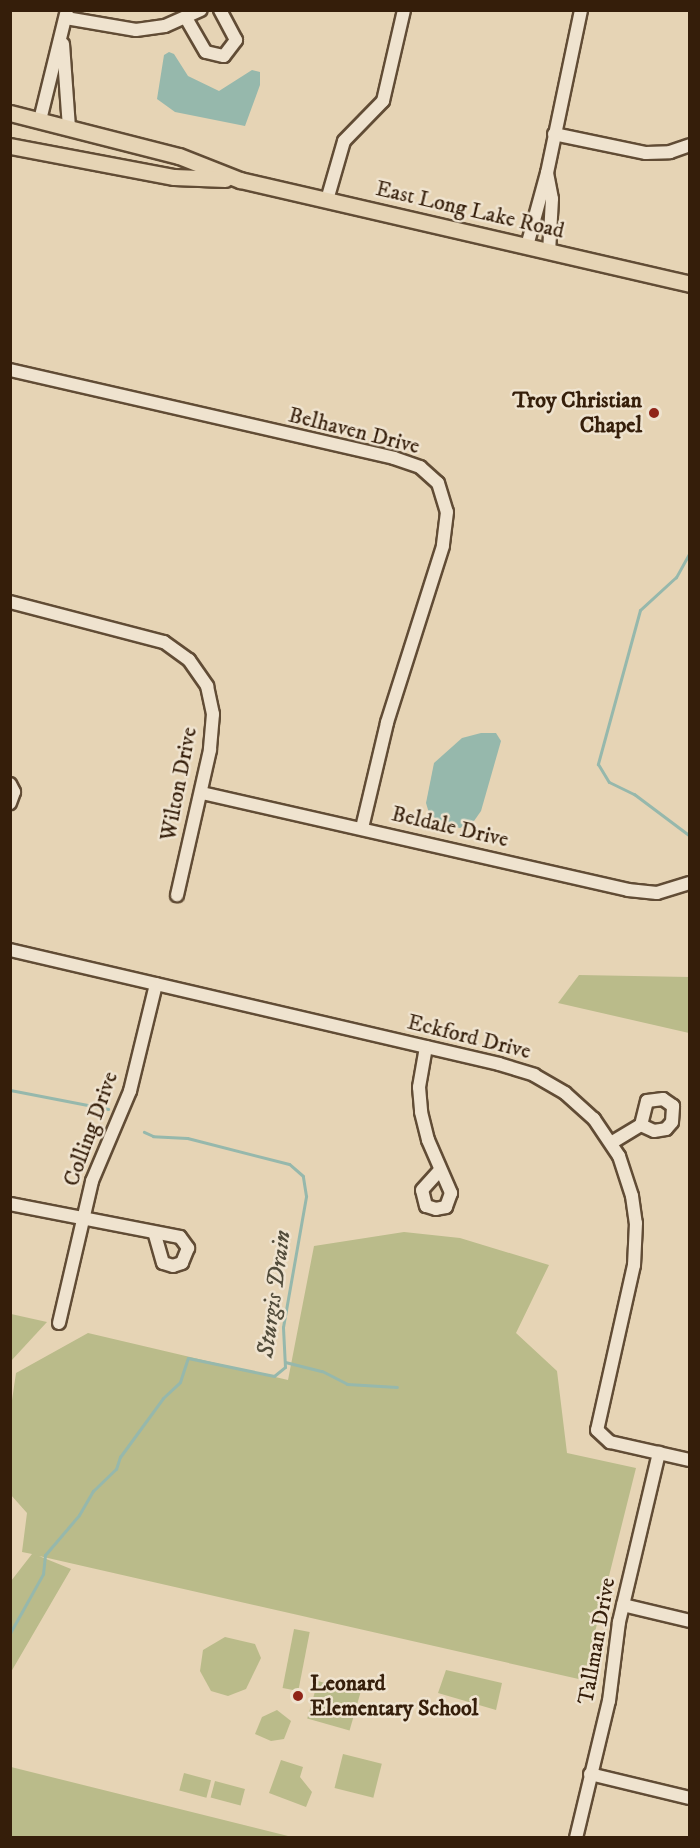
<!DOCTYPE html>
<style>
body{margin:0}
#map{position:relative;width:700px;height:1848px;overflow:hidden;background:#e6d4b5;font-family:"IM FELL DW Pica",serif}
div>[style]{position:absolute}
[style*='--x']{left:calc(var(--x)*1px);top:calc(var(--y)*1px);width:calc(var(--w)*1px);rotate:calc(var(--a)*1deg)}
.green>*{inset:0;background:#babb8a;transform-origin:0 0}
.water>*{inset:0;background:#96b8ac}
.stream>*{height:3px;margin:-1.5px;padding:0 1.5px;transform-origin:1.5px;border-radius:1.5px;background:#96b8ac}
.roads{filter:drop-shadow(2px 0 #614c35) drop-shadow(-2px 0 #614c35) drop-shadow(0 2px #614c35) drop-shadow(0 -2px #614c35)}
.minor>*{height:12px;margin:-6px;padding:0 6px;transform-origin:6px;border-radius:6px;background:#efe3cf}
.major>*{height:15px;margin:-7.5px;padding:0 7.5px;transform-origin:7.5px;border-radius:7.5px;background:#e6d4b5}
.dots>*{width:16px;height:16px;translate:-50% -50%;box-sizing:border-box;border:3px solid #efe3cf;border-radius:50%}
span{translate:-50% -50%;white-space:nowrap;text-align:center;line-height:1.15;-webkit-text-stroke:5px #efe3cf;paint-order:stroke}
.street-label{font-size:22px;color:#351e0a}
.poi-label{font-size:22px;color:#351e0a;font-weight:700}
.right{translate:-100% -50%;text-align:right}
.left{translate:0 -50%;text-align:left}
.water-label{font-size:24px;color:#524c3b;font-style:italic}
.frame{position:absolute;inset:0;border:12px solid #351e0a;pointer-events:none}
</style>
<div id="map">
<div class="green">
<i style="clip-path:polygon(579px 975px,689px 977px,689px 1033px,558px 1003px)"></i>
<i style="clip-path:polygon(404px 1232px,460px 1238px,549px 1265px,516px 1333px,557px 1371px,567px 1453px,636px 1468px,583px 1680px,39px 1556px,71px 1569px,11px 1672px,11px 1581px,32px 1554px,22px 1552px,27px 1513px,11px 1495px,11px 1407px,16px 1373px,88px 1333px,288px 1380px,314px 1246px)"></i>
<i style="clip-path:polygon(11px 1314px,47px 1322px,11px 1361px,10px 1314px)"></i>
<i style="left:294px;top:1629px;width:16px;height:60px;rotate:11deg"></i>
<i style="clip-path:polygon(225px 1637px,255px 1644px,261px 1658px,246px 1689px,228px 1696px,211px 1691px,200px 1671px,203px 1650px)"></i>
<i style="clip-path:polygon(446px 1670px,502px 1683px,496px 1710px,438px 1693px)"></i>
<i style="left:318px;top:1681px;width:44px;height:39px;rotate:16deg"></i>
<i style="clip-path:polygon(277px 1710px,291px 1721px,284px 1739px,271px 1741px,255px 1734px,262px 1717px)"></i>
<i style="left:343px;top:1754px;width:40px;height:35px;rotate:14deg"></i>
<i style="clip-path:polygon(281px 1760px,303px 1767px,300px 1777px,312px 1792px,306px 1807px,269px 1793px)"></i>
<i style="clip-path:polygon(11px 1767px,292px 1837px,293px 1837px,11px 1837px)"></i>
<i style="left:184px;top:1773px;width:28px;height:18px;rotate:15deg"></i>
<i style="left:215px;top:1781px;width:31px;height:17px;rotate:15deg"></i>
</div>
<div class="water">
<i style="clip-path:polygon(169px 52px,174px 54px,188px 76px,219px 91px,252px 70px,260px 72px,260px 85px,245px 126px,175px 112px,157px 99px,164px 55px)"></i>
<i style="clip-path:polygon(481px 733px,496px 733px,501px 741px,481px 811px,474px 821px,460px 828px,443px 825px,429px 813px,426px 803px,434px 763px,462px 738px)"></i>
</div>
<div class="stream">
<i style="--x:690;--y:552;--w:29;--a:119"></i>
<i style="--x:676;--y:577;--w:49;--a:137.5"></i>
<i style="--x:640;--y:610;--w:160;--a:105.3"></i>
<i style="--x:598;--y:764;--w:21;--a:59"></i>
<i style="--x:609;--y:782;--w:28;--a:26"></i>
<i style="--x:634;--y:794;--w:70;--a:36.9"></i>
<i style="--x:10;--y:1090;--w:100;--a:11"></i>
<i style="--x:285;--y:1362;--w:38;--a:14"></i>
<i style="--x:322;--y:1371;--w:28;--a:27"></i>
<i style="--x:347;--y:1384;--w:50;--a:3.4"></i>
<i style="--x:10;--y:1633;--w:68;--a:-60.8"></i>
<i style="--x:43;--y:1574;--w:19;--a:-84"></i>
<i style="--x:45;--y:1555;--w:52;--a:-49.6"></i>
<i style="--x:79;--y:1515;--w:28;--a:-60"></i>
<i style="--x:93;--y:1491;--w:32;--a:-44"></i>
<i style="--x:116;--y:1469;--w:13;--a:-72"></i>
<i style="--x:120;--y:1457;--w:73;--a:-53.9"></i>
<i style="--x:163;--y:1398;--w:23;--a:-43"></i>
<i style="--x:180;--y:1382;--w:25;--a:-72"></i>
<i style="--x:188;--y:1358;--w:88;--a:11.8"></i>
<i style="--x:274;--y:1376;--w:14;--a:-39"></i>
<i style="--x:285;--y:1367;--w:40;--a:-92.9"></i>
<i style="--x:283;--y:1327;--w:133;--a:-80"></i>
<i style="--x:306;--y:1196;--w:20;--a:-99"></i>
<i style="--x:303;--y:1176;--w:18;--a:-139"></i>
<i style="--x:289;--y:1164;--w:105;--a:-165.7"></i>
<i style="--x:187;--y:1138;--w:34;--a:-177"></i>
<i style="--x:153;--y:1136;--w:10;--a:-156"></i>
</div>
<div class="roads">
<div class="minor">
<i style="--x:66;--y:18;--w:71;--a:9.7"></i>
<i style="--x:136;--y:30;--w:29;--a:-8"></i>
<i style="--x:165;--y:26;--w:39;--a:-24"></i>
<i style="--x:186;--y:18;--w:39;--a:60"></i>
<i style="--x:206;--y:52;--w:18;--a:13"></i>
<i style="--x:224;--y:56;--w:20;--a:-53"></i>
<i style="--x:236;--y:40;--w:34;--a:-118"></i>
<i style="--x:63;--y:44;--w:83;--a:85.9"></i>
<i style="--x:40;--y:120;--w:113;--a:-76.2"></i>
<i style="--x:554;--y:134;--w:94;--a:11.7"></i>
<i style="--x:646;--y:153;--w:24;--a:-2"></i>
<i style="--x:670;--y:152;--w:21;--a:-19"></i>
<i style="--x:547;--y:173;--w:167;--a:-78.2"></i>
<i style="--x:327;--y:200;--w:61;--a:-73.9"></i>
<i style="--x:344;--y:141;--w:56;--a:-45.7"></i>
<i style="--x:383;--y:101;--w:93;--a:-77"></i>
<i style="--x:527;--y:246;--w:76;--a:-74.7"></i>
<i style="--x:547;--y:173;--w:26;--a:79"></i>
<i style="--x:552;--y:199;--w:53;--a:93.2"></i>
<i style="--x:10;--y:370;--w:394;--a:12.9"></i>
<i style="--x:394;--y:458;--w:28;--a:19"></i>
<i style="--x:420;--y:467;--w:24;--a:42"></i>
<i style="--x:438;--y:483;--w:30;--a:73"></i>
<i style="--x:447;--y:512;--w:34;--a:97"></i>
<i style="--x:443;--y:546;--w:186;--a:107.6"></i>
<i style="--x:387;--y:723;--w:108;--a:103.4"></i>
<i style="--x:10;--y:602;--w:159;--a:14.6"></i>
<i style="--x:164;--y:642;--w:31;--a:36"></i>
<i style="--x:189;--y:660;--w:32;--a:55"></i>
<i style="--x:207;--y:686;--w:29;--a:78"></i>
<i style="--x:213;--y:714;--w:36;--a:95"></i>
<i style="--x:210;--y:750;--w:149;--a:102.8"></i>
<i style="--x:10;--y:784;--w:9;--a:63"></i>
<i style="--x:14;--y:792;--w:12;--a:110"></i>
<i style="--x:202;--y:793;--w:437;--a:12.8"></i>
<i style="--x:628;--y:890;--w:29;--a:6"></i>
<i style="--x:657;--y:893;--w:34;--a:-17"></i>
<i style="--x:10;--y:950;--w:502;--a:13.12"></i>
<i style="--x:499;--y:1064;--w:37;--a:17"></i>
<i style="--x:534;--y:1075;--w:36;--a:30"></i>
<i style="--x:565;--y:1093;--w:39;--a:42"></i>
<i style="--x:594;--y:1119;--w:45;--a:56"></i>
<i style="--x:619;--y:1156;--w:42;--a:72"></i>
<i style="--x:632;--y:1196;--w:27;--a:82"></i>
<i style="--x:636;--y:1223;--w:42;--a:92.7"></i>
<i style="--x:634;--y:1265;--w:169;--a:102.6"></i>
<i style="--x:597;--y:1430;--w:18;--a:43"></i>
<i style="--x:610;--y:1442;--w:82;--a:12.7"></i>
<i style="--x:426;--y:1047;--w:41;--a:99.9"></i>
<i style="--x:419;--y:1087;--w:25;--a:85"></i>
<i style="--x:421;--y:1112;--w:29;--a:76"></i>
<i style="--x:428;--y:1140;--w:58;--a:66.5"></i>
<i style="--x:451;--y:1193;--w:15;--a:110"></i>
<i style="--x:446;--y:1207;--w:10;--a:169"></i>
<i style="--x:436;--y:1209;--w:10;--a:-163"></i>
<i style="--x:426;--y:1206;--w:16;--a:-104"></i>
<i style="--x:422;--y:1190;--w:27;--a:-48"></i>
<i style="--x:611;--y:1143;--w:35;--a:-31"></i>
<i style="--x:641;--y:1125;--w:14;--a:25"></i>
<i style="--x:654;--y:1131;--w:12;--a:-9"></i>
<i style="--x:666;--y:1129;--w:9;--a:-49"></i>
<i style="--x:672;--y:1122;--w:16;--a:-86"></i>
<i style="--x:673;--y:1106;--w:12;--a:-145"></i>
<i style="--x:663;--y:1099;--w:16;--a:173"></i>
<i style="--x:647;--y:1101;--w:25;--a:104"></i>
<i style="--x:10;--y:1204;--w:173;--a:11"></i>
<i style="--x:180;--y:1237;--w:14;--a:54"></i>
<i style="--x:188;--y:1248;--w:16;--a:112"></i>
<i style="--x:182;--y:1263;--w:9;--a:162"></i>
<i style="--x:173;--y:1266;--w:10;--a:-163"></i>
<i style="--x:163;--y:1263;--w:29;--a:-106"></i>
<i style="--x:59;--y:1323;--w:146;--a:-76.9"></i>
<i style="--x:92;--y:1181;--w:98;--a:-67.1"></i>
<i style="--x:130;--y:1091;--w:110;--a:-76.3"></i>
<i style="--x:623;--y:1605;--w:69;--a:13.4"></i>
<i style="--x:590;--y:1774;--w:103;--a:13.5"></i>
<i style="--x:576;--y:1838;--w:141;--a:-76.5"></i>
<i style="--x:609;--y:1701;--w:80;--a:-82.8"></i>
<i style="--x:619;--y:1622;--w:174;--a:-76.7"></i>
</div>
<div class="major">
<i style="--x:10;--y:113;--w:174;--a:14.3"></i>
<i style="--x:179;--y:156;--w:66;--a:21.5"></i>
<i style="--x:240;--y:180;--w:462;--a:13"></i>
<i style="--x:10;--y:146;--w:167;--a:10.7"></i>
<i style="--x:174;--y:177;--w:51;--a:2.2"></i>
</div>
</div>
<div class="dots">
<i style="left:654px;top:413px;background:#8f2418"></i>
<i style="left:298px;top:1696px;background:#8f2418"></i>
</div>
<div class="street-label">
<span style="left:470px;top:210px;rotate:13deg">East Long Lake Road</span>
<span style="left:354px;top:431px;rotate:14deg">Belhaven Drive</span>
<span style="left:179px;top:784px;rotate:-79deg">Wilton Drive</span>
<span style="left:450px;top:827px;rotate:13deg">Beldale Drive</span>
<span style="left:469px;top:1037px;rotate:14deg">Eckford Drive</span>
<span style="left:91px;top:1129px;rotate:-70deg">Colling Drive</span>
<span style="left:597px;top:1641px;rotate:-80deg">Tallman Drive</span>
</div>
<div class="poi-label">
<span class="right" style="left:642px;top:413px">Troy Christian<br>Chapel</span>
<span class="left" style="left:310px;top:1696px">Leonard<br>Elementary School</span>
</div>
<div class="water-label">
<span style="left:275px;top:1294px;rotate:-82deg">Sturgis Drain</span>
</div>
<div class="frame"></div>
</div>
